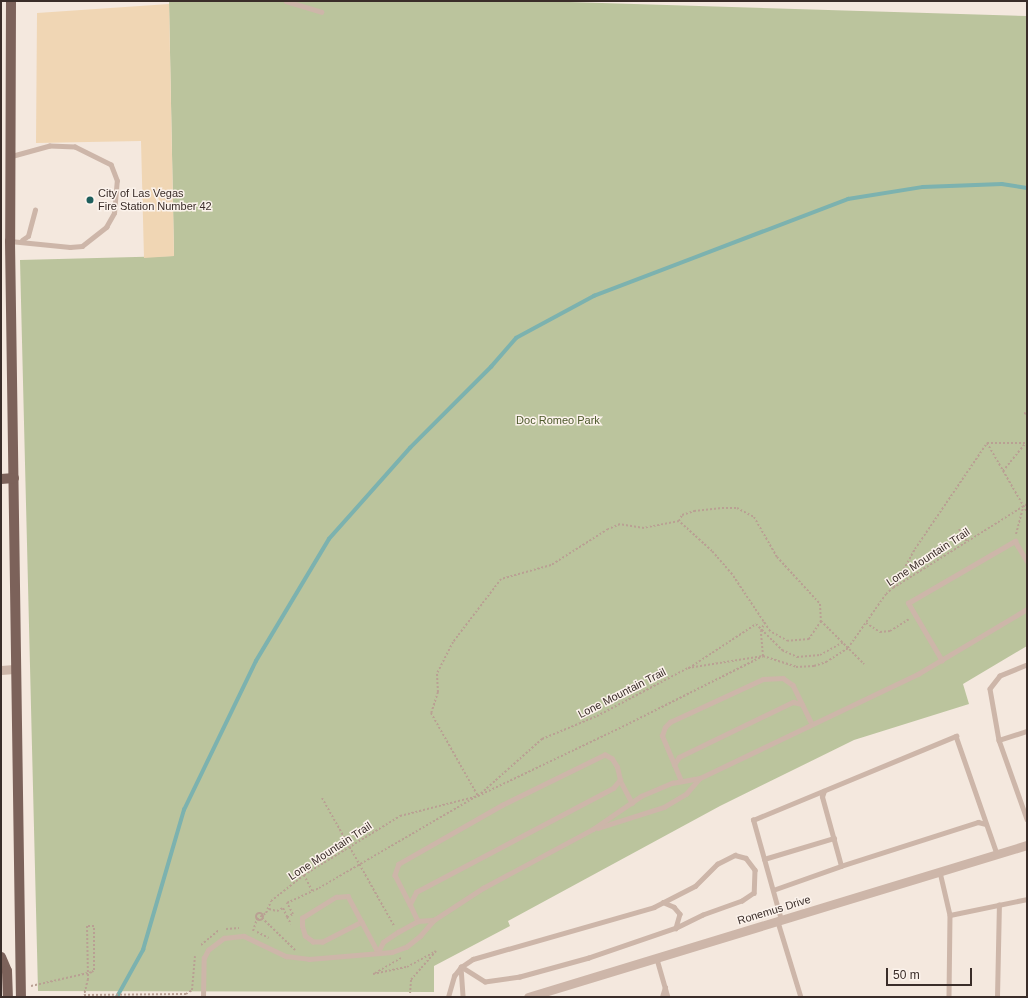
<!DOCTYPE html>
<style>
body{margin:0}
#map{position:relative;width:1028px;height:998px;overflow:hidden;background:#f4e8de;font-family:Helvetica,sans-serif}
div>[style]{position:absolute}
[style*='--x']{left:calc(var(--x)*1px);top:calc(var(--y)*1px);width:calc(var(--w)*1px);rotate:calc(var(--a)*1deg)}
.green>*{inset:0;background:#bbc49d}
.sand>*{inset:0;background:#f0d6b4}
.stream>*{height:3.5px;margin:-1.75px;padding:0 1.75px;transform-origin:1.75px;border-radius:1.75px;background:#7cb2af}
.path>*{height:2px;margin-top:-1px;transform-origin:0;background:repeating-linear-gradient(90deg,#b9a093 0 2px,transparent 0 4px)}
.path>.ring{margin:-1px;padding:0;box-sizing:content-box;background:none;border:2px solid #b9a093;border-radius:50%}
.lane>*{height:4.5px;margin:-2.25px;padding:0 2.25px;transform-origin:2.25px;border-radius:2.25px;background:#cdb6a9}
.street>*{height:9px;margin:-4.5px;padding:0 4.5px;transform-origin:4.5px;border-radius:4.5px;background:#cdb6a9}
.primary>*{height:10px;margin:-5px;padding:0 5px;transform-origin:5px;border-radius:5px;background:#7c625a}
.dots>*{width:11px;height:11px;translate:-50% -50%;box-sizing:border-box;border:2px solid #fbf2eb;border-radius:50%}
span{translate:-50% -50%;white-space:nowrap;text-align:center;line-height:1.15;-webkit-text-stroke:3px #fbf2eb;paint-order:stroke}
.poi-label{font-size:11px;color:#3a2d29}
.left{translate:0 -50%;text-align:left}
.park-label{font-size:11px;color:#4d592c}
.street-label{font-size:11px;color:#3a2d29}
.frame{position:absolute;inset:0;border:2px solid #3a2d29;pointer-events:none}
.scale{position:absolute;left:886px;top:968px;width:86px;height:18px;box-sizing:border-box;border:2px solid #3a2d29;border-top:0;padding-left:5px;font-size:12px;line-height:14px;white-space:nowrap;color:#3a2d29;-webkit-text-stroke:3px #fbf2eb;paint-order:stroke}
</style>
<div id="map">
<div class="green">
<i style="clip-path:polygon(169px 1px,537px 1px,1027px 16px,1027px 646px,963px 684px,969px 704px,854px 740px,720px 806px,508px 921px,510px 926px,434px 966px,434px 992px,38px 991px,20px 260px,174px 256px)"></i>
</div>
<div class="sand">
<i style="clip-path:polygon(169px 4px,174px 256px,144px 258px,141px 141px,36px 143px,37px 13px)"></i>
</div>
<div class="stream">
<i style="--x:117;--y:997;--w:54;--a:-61"></i>
<i style="--x:143;--y:950;--w:146;--a:-73.7"></i>
<i style="--x:184;--y:810;--w:165;--a:-64.2"></i>
<i style="--x:256;--y:661;--w:142;--a:-59.1"></i>
<i style="--x:329;--y:539;--w:122;--a:-48.3"></i>
<i style="--x:410;--y:448;--w:115;--a:-45"></i>
<i style="--x:491;--y:367;--w:38;--a:-49"></i>
<i style="--x:516;--y:338;--w:89;--a:-28.3"></i>
<i style="--x:594;--y:296;--w:272;--a:-20.9"></i>
<i style="--x:848;--y:199;--w:76;--a:-9.1"></i>
<i style="--x:923;--y:187;--w:79;--a:-2.2"></i>
<i style="--x:1002;--y:184;--w:25;--a:9"></i>
</div>
<div class="path">
<i style="--x:1024;--y:413;--w:3;--a:18"></i>
<i style="--x:987;--y:443;--w:80;--a:59.9"></i>
<i style="--x:987;--y:443;--w:40;--a:0"></i>
<i style="--x:1003;--y:471;--w:35;--a:-51"></i>
<i style="--x:722;--y:508;--w:15;--a:0"></i>
<i style="--x:737;--y:508;--w:19;--a:28"></i>
<i style="--x:754;--y:517;--w:46;--a:60.1"></i>
<i style="--x:777;--y:557;--w:64;--a:47.5"></i>
<i style="--x:820;--y:604;--w:17;--a:87"></i>
<i style="--x:821;--y:621;--w:22;--a:124"></i>
<i style="--x:809;--y:639;--w:21;--a:175"></i>
<i style="--x:788;--y:641;--w:21;--a:-151"></i>
<i style="--x:770;--y:631;--w:69;--a:-123.7"></i>
<i style="--x:732;--y:574;--w:30;--a:-131"></i>
<i style="--x:712;--y:551;--w:45;--a:-137.7"></i>
<i style="--x:679;--y:521;--w:7;--a:-63"></i>
<i style="--x:682;--y:515;--w:13;--a:-18"></i>
<i style="--x:694;--y:511;--w:28;--a:-6"></i>
<i style="--x:679;--y:521;--w:36;--a:169"></i>
<i style="--x:644;--y:528;--w:24;--a:-171"></i>
<i style="--x:620;--y:524;--w:13;--a:157"></i>
<i style="--x:608;--y:529;--w:67;--a:147.7"></i>
<i style="--x:551;--y:565;--w:52;--a:164.4"></i>
<i style="--x:501;--y:579;--w:79;--a:127.3"></i>
<i style="--x:453;--y:642;--w:36;--a:117"></i>
<i style="--x:437;--y:674;--w:18;--a:87"></i>
<i style="--x:438;--y:692;--w:22;--a:108"></i>
<i style="--x:431;--y:713;--w:95;--a:60.5"></i>
<i style="--x:478;--y:796;--w:164;--a:-25.6"></i>
<i style="--x:626;--y:725;--w:153;--a:-26.7"></i>
<i style="--x:763;--y:656;--w:25;--a:-95"></i>
<i style="--x:761;--y:631;--w:11;--a:-68"></i>
<i style="--x:959;--y:529;--w:15;--a:58"></i>
<i style="--x:1016;--y:534;--w:28;--a:-75"></i>
<i style="--x:894;--y:587;--w:43;--a:-61.1"></i>
<i style="--x:915;--y:549;--w:128;--a:-55.8"></i>
<i style="--x:821;--y:621;--w:61;--a:45"></i>
<i style="--x:866;--y:623;--w:17;--a:33"></i>
<i style="--x:880;--y:632;--w:10;--a:-6"></i>
<i style="--x:890;--y:631;--w:22;--a:-32"></i>
<i style="--x:689;--y:668;--w:80;--a:-33.3"></i>
<i style="--x:756;--y:624;--w:37;--a:45"></i>
<i style="--x:782;--y:650;--w:17;--a:25"></i>
<i style="--x:797;--y:657;--w:23;--a:-5"></i>
<i style="--x:820;--y:655;--w:26;--a:-29"></i>
<i style="--x:322;--y:798;--w:147;--a:60.6"></i>
<i style="--x:304;--y:875;--w:18;--a:63"></i>
<i style="--x:269;--y:909;--w:8;--a:14"></i>
<i style="--x:277;--y:911;--w:7;--a:-27"></i>
<i style="--x:283;--y:908;--w:10;--a:66"></i>
<i style="--x:287;--y:917;--w:7;--a:-27"></i>
<i style="--x:293;--y:914;--w:13;--a:-119"></i>
<i style="--x:287;--y:903;--w:35;--a:-25"></i>
<i style="--x:319;--y:888;--w:183;--a:-30.2"></i>
<i class="ring" style="left:255.5px;top:912.5px;width:5px;height:5px"></i>
<i style="--x:287;--y:917;--w:8;--a:60"></i>
<i style="--x:262;--y:918;--w:46;--a:44.1"></i>
<i style="--x:226;--y:929;--w:13;--a:-4"></i>
<i style="--x:253;--y:931;--w:13;--a:-72"></i>
<i style="--x:257;--y:919;--w:11;--a:-34"></i>
<i style="--x:266;--y:913;--w:13;--a:-67"></i>
<i style="--x:271;--y:901;--w:42;--a:-38.2"></i>
<i style="--x:304;--y:875;--w:113;--a:-31.6"></i>
<i style="--x:400;--y:816;--w:81;--a:-14.4"></i>
<i style="--x:478;--y:796;--w:86;--a:-41.7"></i>
<i style="--x:542;--y:739;--w:60;--a:-22.7"></i>
<i style="--x:597;--y:716;--w:103;--a:-27.8"></i>
<i style="--x:688;--y:668;--w:76;--a:-9.1"></i>
<i style="--x:763;--y:656;--w:35;--a:18"></i>
<i style="--x:796;--y:667;--w:18;--a:-3"></i>
<i style="--x:814;--y:666;--w:13;--a:-18"></i>
<i style="--x:826;--y:662;--w:26;--a:-32"></i>
<i style="--x:848;--y:648;--w:66;--a:-54.9"></i>
<i style="--x:886;--y:594;--w:9;--a:-41"></i>
<i style="--x:893;--y:588;--w:158;--a:-32.1"></i>
<i style="--x:257;--y:932;--w:13;--a:27"></i>
<i style="--x:201;--y:945;--w:23;--a:-40"></i>
<i style="--x:401;--y:958;--w:32;--a:150"></i>
<i style="--x:373;--y:974;--w:35;--a:-12"></i>
<i style="--x:407;--y:967;--w:33;--a:-29"></i>
<i style="--x:436;--y:951;--w:38;--a:131"></i>
<i style="--x:411;--y:980;--w:13;--a:94"></i>
<i style="--x:31;--y:986;--w:63;--a:-12.9"></i>
<i style="--x:92;--y:972;--w:3;--a:-45"></i>
<i style="--x:94;--y:970;--w:44;--a:-90"></i>
<i style="--x:94;--y:926;--w:7;--a:180"></i>
<i style="--x:87;--y:926;--w:53;--a:88.9"></i>
<i style="--x:88;--y:979;--w:16;--a:104"></i>
<i style="--x:84;--y:995;--w:102;--a:-0.6"></i>
<i style="--x:186;--y:994;--w:7;--a:-34"></i>
<i style="--x:192;--y:990;--w:34;--a:-85"></i>
</div>
<div class="lane">
<i style="--x:286;--y:1;--w:37;--a:17"></i>
<i style="--x:22;--y:240;--w:7;--a:-34"></i>
<i style="--x:28;--y:236;--w:27;--a:-75"></i>
<i style="--x:10;--y:241;--w:60;--a:5.7"></i>
<i style="--x:70;--y:247;--w:12;--a:-5"></i>
<i style="--x:82;--y:246;--w:31;--a:-38"></i>
<i style="--x:106;--y:227;--w:16;--a:-60"></i>
<i style="--x:114;--y:213;--w:32;--a:-85"></i>
<i style="--x:117;--y:181;--w:17;--a:-111"></i>
<i style="--x:111;--y:165;--w:40;--a:-153.4"></i>
<i style="--x:75;--y:147;--w:25;--a:-178"></i>
<i style="--x:50;--y:146;--w:41;--a:164.6"></i>
<i style="--x:942;--y:661;--w:67;--a:-120.4"></i>
<i style="--x:908;--y:603;--w:124;--a:-30.1"></i>
<i style="--x:1015;--y:541;--w:23;--a:59"></i>
<i style="--x:1027;--y:665;--w:29;--a:158"></i>
<i style="--x:1000;--y:676;--w:16;--a:128"></i>
<i style="--x:990;--y:689;--w:52;--a:80"></i>
<i style="--x:999;--y:740;--w:84;--a:70.5"></i>
<i style="--x:999;--y:740;--w:29;--a:-18"></i>
<i style="--x:674;--y:765;--w:9;--a:-58"></i>
<i style="--x:679;--y:757;--w:127;--a:-25.8"></i>
<i style="--x:793;--y:702;--w:9;--a:13"></i>
<i style="--x:620;--y:780;--w:26;--a:62"></i>
<i style="--x:681;--y:781;--w:49;--a:-112.9"></i>
<i style="--x:662;--y:736;--w:9;--a:-72"></i>
<i style="--x:665;--y:727;--w:7;--a:-45"></i>
<i style="--x:670;--y:722;--w:102;--a:-24.8"></i>
<i style="--x:763;--y:679;--w:20;--a:-3"></i>
<i style="--x:783;--y:678;--w:12;--a:35"></i>
<i style="--x:793;--y:685;--w:43;--a:64"></i>
<i style="--x:598;--y:828;--w:69;--a:-17.7"></i>
<i style="--x:664;--y:807;--w:26;--a:-31"></i>
<i style="--x:686;--y:794;--w:21;--a:-49"></i>
<i style="--x:764;--y:859;--w:73;--a:-16.7"></i>
<i style="--x:841;--y:866;--w:144;--a:-17.8"></i>
<i style="--x:978;--y:822;--w:8;--a:14"></i>
<i style="--x:940;--y:872;--w:44;--a:76.9"></i>
<i style="--x:950;--y:915;--w:82;--a:90.7"></i>
<i style="--x:773;--y:890;--w:72;--a:-19.4"></i>
<i style="--x:841;--y:866;--w:72;--a:-105.4"></i>
<i style="--x:822;--y:797;--w:6;--a:-72"></i>
<i style="--x:663;--y:902;--w:12;--a:24"></i>
<i style="--x:674;--y:907;--w:9;--a:49"></i>
<i style="--x:680;--y:914;--w:15;--a:106"></i>
<i style="--x:410;--y:904;--w:13;--a:-63"></i>
<i style="--x:416;--y:892;--w:223;--a:-27.8"></i>
<i style="--x:613;--y:788;--w:11;--a:-49"></i>
<i style="--x:620;--y:780;--w:13;--a:-103"></i>
<i style="--x:617;--y:767;--w:9;--a:-122"></i>
<i style="--x:612;--y:759;--w:8;--a:-150"></i>
<i style="--x:605;--y:755;--w:114;--a:153.9"></i>
<i style="--x:503;--y:805;--w:120;--a:150.4"></i>
<i style="--x:399;--y:864;--w:12;--a:110"></i>
<i style="--x:395;--y:875;--w:33;--a:63"></i>
<i style="--x:410;--y:904;--w:19;--a:65"></i>
<i style="--x:950;--y:915;--w:79;--a:-11.7"></i>
<i style="--x:781;--y:920;--w:104;--a:-105.6"></i>
<i style="--x:753;--y:820;--w:220;--a:-22.5"></i>
<i style="--x:956;--y:736;--w:125;--a:70.8"></i>
<i style="--x:362;--y:922;--w:44;--a:152.9"></i>
<i style="--x:323;--y:942;--w:10;--a:180"></i>
<i style="--x:313;--y:942;--w:10;--a:-143"></i>
<i style="--x:305;--y:936;--w:10;--a:-107"></i>
<i style="--x:302;--y:926;--w:8;--a:-90"></i>
<i style="--x:302;--y:918;--w:40;--a:-32"></i>
<i style="--x:336;--y:897;--w:12;--a:-5"></i>
<i style="--x:348;--y:896;--w:30;--a:62"></i>
<i style="--x:362;--y:922;--w:34;--a:62"></i>
<i style="--x:778;--y:922;--w:78;--a:73"></i>
<i style="--x:378;--y:952;--w:11;--a:-63"></i>
<i style="--x:383;--y:942;--w:18;--a:-34"></i>
<i style="--x:398;--y:932;--w:23;--a:-29"></i>
<i style="--x:418;--y:921;--w:16;--a:-4"></i>
<i style="--x:657;--y:959;--w:40;--a:74"></i>
<i style="--x:461;--y:967;--w:30;--a:86"></i>
<i style="--x:203;--y:997;--w:39;--a:-89"></i>
<i style="--x:204;--y:958;--w:9;--a:-63"></i>
<i style="--x:208;--y:950;--w:20;--a:-37"></i>
<i style="--x:224;--y:938;--w:20;--a:-6"></i>
<i style="--x:244;--y:936;--w:47;--a:25.5"></i>
<i style="--x:286;--y:956;--w:23;--a:7"></i>
<i style="--x:309;--y:959;--w:83;--a:-4.8"></i>
<i style="--x:392;--y:952;--w:15;--a:-20"></i>
<i style="--x:406;--y:947;--w:18;--a:-38"></i>
<i style="--x:420;--y:936;--w:21;--a:-49"></i>
<i style="--x:434;--y:920;--w:59;--a:-33.1"></i>
<i style="--x:483;--y:888;--w:125;--a:-28.2"></i>
<i style="--x:593;--y:829;--w:58;--a:-34.5"></i>
<i style="--x:641;--y:796;--w:34;--a:-23"></i>
<i style="--x:672;--y:783;--w:28;--a:-10"></i>
<i style="--x:700;--y:778;--w:242;--a:-25.5"></i>
<i style="--x:918;--y:674;--w:127;--a:-30.8"></i>
<i style="--x:448;--y:997;--w:22;--a:-74"></i>
<i style="--x:454;--y:976;--w:11;--a:-52"></i>
<i style="--x:461;--y:967;--w:14;--a:-34"></i>
<i style="--x:473;--y:959;--w:188;--a:-16"></i>
<i style="--x:654;--y:907;--w:46;--a:-27.1"></i>
<i style="--x:695;--y:886;--w:31;--a:-45"></i>
<i style="--x:717;--y:864;--w:20;--a:-27"></i>
<i style="--x:735;--y:855;--w:11;--a:15"></i>
<i style="--x:746;--y:858;--w:15;--a:53"></i>
<i style="--x:755;--y:870;--w:23;--a:92"></i>
<i style="--x:754;--y:893;--w:14;--a:146"></i>
<i style="--x:742;--y:901;--w:41;--a:160.3"></i>
<i style="--x:703;--y:915;--w:30;--a:154"></i>
<i style="--x:676;--y:928;--w:92;--a:161"></i>
<i style="--x:589;--y:958;--w:72;--a:164.6"></i>
<i style="--x:520;--y:977;--w:35;--a:172"></i>
<i style="--x:485;--y:982;--w:28;--a:-148"></i>
<i style="--x:662;--y:997;--w:10;--a:-73"></i>
<i style="--x:997;--y:997;--w:92;--a:-88.8"></i>
</div>
<div class="street">
<i style="--x:1;--y:670;--w:13;--a:-4"></i>
<i style="--x:528;--y:997;--w:522;--a:-16.94"></i>
</div>
<div class="primary">
<i style="--x:11;--y:1;--w:240;--a:90.2"></i>
<i style="--x:10;--y:241;--w:756;--a:89.17"></i>
<i style="--x:1;--y:479;--w:13;--a:-4"></i>
<i style="--x:1;--y:957;--w:15;--a:67"></i>
<i style="--x:7;--y:971;--w:26;--a:88"></i>
</div>
<div class="dots">
<i style="left:90px;top:200px;background:#1d5e5c"></i>
</div>
<div class="poi-label">
<span class="left" style="left:98px;top:200px">City of Las Vegas<br>Fire Station Number 42</span>
</div>
<div class="park-label">
<span style="left:558px;top:420px">Doc Romeo Park</span>
</div>
<div class="street-label">
<span style="left:928px;top:557px;rotate:-33deg">Lone Mountain Trail</span>
<span style="left:622px;top:693px;rotate:-27deg">Lone Mountain Trail</span>
<span style="left:330px;top:851px;rotate:-33deg">Lone Mountain Trail</span>
<span style="left:774px;top:910px;rotate:-17deg">Ronemus Drive</span>
</div>
<div class="frame"></div>
<div class="scale">50 m</div>
</div>
